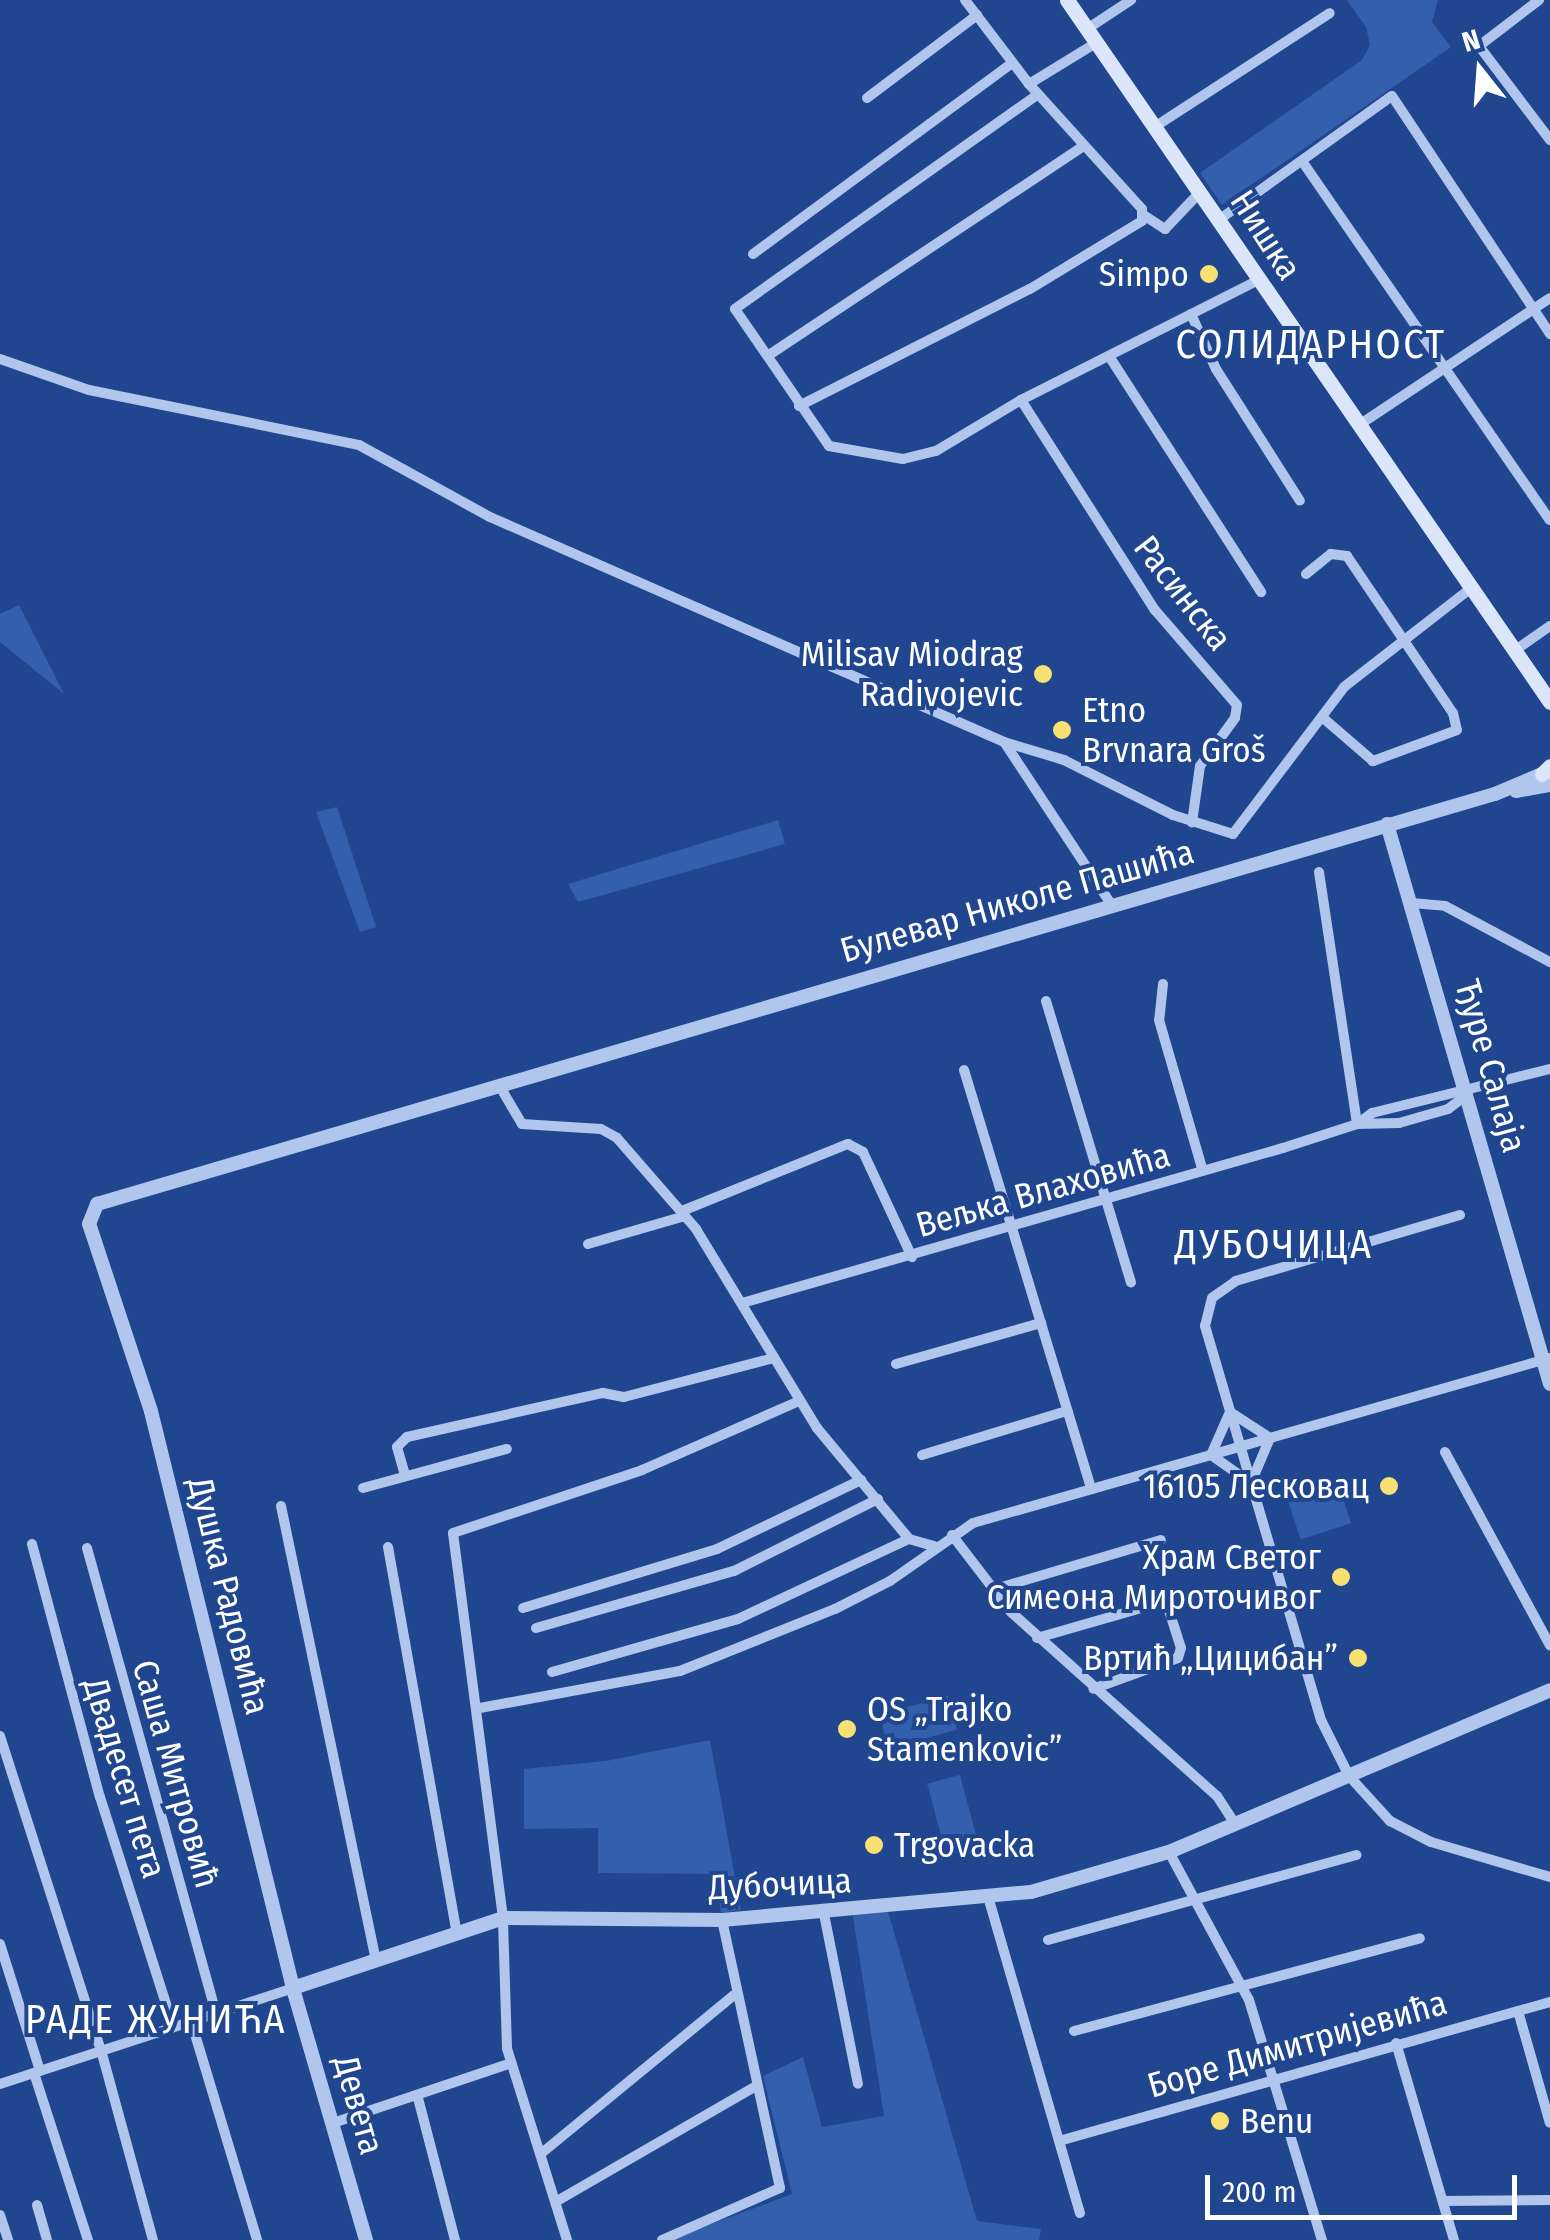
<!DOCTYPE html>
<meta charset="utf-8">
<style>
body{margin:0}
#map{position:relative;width:1550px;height:2240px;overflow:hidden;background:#204690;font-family:"Fira Sans Condensed",sans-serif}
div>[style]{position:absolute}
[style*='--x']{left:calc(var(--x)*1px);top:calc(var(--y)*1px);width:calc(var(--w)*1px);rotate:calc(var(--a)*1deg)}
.green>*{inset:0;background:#345fad;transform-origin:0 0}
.minor>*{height:10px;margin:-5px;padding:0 5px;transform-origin:5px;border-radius:5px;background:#b0c6ed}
.tertiary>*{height:14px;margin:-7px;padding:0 7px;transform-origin:7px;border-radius:7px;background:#b0c6ed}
.secondary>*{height:15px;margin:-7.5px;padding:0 7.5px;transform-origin:7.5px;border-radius:7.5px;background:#dce6fa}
.dots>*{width:28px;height:28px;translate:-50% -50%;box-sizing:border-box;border:5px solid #204690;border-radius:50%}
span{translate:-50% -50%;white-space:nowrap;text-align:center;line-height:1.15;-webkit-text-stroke:8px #204690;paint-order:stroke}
.street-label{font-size:35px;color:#fff}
.poi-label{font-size:35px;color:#fff}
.right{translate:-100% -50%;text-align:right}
.left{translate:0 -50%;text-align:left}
.quarter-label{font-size:40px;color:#fff;letter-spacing:2.5px}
.north{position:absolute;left:1430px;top:20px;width:100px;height:100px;-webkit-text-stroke:8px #204690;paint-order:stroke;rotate:343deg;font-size:28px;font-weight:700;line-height:40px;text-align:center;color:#fff}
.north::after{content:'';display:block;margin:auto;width:35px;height:45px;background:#fff;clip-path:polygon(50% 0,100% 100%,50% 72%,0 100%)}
.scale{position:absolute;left:1205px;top:2175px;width:312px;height:45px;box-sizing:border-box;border:5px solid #fff;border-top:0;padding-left:12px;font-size:30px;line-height:35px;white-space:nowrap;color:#fff;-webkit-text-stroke:8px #204690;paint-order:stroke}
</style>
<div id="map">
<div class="green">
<i style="clip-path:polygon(1347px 0,1438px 0,1432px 22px,1451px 47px,1222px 205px,1200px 173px,1362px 60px,1370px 45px,1366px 27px)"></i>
<i style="clip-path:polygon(19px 605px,64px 694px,0 642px,0 614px)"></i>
<i style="clip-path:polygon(337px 807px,376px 927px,360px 932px,316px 812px)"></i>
<i style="clip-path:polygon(778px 820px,785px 844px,578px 902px,568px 884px)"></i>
<i style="left:1339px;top:1486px;width:39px;height:53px;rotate:72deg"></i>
<i style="left:948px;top:1696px;width:35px;height:71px;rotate:75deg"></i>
<i style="clip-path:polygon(710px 1740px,741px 1910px,721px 1913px,716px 1874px,598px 1873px,598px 1828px,524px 1829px,524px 1769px,606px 1761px)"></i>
<i style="left:960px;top:1775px;width:69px;height:34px;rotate:75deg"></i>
<i style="clip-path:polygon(887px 1908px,977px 2221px,1041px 2229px,1039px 2240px,668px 2240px,792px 2194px,763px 2076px,803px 2057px,822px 2127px,884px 2116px,852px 1910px)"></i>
</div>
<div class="minor">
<i style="--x:965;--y:0;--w:106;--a:52.7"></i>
<i style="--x:1539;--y:0;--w:76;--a:142.5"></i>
<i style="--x:1479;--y:46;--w:118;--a:52.9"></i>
<i style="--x:1087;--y:29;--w:53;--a:-33.4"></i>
<i style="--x:1037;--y:95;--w:370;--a:144.7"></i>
<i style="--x:735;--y:309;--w:166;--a:55.5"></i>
<i style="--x:829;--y:446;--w:75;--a:10"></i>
<i style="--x:903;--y:459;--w:34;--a:-14"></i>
<i style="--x:936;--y:451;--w:99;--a:-31"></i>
<i style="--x:1021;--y:400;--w:267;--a:-26.8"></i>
<i style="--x:867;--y:98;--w:138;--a:-37"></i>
<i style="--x:1156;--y:126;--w:207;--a:-33"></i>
<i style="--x:1302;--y:161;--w:436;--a:55.4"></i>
<i style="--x:1145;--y:216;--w:24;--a:33"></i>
<i style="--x:1165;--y:229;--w:52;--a:-46.5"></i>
<i style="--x:1220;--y:219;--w:211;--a:-35.6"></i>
<i style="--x:1392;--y:96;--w:286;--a:56.4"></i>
<i style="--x:753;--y:254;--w:322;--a:-36.4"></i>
<i style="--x:1191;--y:314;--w:60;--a:65.6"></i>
<i style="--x:1216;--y:369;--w:156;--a:57.5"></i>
<i style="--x:769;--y:355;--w:374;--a:-33.6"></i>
<i style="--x:1109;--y:356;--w:281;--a:57.2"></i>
<i style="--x:0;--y:359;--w:94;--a:19.2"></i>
<i style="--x:89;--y:390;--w:276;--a:11.5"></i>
<i style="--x:359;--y:445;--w:149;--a:28.8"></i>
<i style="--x:490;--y:517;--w:561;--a:23.64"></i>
<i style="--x:1021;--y:400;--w:249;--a:57.5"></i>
<i style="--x:1155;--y:610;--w:125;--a:49.2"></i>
<i style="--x:1237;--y:705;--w:13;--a:99"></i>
<i style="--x:1235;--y:718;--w:59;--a:126.1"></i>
<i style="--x:1200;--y:766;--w:57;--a:98.1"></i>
<i style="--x:799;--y:406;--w:259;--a:-26.9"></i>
<i style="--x:1030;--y:289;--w:131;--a:-31.3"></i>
<i style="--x:1142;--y:221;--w:12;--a:-90"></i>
<i style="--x:1142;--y:209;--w:169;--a:-132.1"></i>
<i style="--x:1029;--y:84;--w:79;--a:-31.5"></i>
<i style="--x:1359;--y:425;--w:229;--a:-33.6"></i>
<i style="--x:1306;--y:574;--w:32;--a:-39"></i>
<i style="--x:1331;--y:554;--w:16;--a:7"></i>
<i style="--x:1347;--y:556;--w:189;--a:56"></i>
<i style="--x:1453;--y:713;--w:17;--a:77"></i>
<i style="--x:1457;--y:730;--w:90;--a:159.7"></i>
<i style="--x:1373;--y:761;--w:67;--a:-139.2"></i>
<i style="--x:1514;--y:651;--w:44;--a:-34.8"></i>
<i style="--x:1319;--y:872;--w:255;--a:81.4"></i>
<i style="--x:1412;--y:903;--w:33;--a:5"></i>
<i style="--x:1445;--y:906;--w:119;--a:28.1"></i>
<i style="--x:1111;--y:904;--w:194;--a:-123.4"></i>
<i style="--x:1004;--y:742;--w:63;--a:16.7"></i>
<i style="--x:1064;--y:760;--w:122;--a:26.8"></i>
<i style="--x:1173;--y:815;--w:63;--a:17.6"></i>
<i style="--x:1233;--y:834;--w:184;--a:-52.9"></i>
<i style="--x:1344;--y:687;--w:161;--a:-37.9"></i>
<i style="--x:1163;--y:984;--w:36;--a:96"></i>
<i style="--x:1159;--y:1020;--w:157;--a:73.8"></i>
<i style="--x:1046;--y:1001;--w:294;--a:73.2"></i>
<i style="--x:964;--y:1070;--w:436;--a:73.1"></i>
<i style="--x:499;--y:1085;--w:45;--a:59.5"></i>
<i style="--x:522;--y:1124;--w:79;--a:3.6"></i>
<i style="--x:601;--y:1129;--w:18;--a:29"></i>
<i style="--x:617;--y:1138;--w:121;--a:49"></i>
<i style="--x:696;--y:1229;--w:233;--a:58.7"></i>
<i style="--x:817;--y:1428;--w:144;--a:50.3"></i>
<i style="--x:909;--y:1539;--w:26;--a:16"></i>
<i style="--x:1357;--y:1124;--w:42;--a:-1.4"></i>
<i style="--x:1399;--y:1123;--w:51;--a:-15.9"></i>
<i style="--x:1448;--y:1109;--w:25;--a:-37"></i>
<i style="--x:682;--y:1211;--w:179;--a:-22"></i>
<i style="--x:848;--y:1144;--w:17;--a:28"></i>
<i style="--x:863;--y:1152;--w:116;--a:65"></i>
<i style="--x:1460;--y:1215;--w:234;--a:163.6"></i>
<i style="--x:1236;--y:1281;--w:29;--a:145"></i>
<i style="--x:1212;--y:1298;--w:29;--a:104"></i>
<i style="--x:1205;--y:1326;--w:411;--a:73.6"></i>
<i style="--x:1321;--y:1720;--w:63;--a:63.4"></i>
<i style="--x:1349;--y:1776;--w:61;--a:47.7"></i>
<i style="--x:1390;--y:1821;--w:46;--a:27.1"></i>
<i style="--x:1431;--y:1842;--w:124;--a:16.4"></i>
<i style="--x:588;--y:1244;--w:101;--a:-16.1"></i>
<i style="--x:742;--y:1303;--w:563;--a:-15.99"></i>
<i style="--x:1283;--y:1148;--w:78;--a:-18"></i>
<i style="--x:1357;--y:1124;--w:19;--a:-36"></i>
<i style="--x:1372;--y:1113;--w:183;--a:-13.9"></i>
<i style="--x:896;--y:1364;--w:151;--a:-15.8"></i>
<i style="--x:1230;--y:1412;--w:48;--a:33"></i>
<i style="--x:1270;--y:1438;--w:49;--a:112.9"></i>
<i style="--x:1251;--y:1483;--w:49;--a:-145"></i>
<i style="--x:1211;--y:1455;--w:47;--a:-66.2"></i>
<i style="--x:1445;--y:1452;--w:220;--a:61.5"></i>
<i style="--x:922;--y:1455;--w:152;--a:-16.9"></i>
<i style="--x:405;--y:1475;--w:29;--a:-106"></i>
<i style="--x:397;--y:1447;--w:14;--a:-45"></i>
<i style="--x:407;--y:1437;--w:201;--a:-12.7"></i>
<i style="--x:603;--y:1393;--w:21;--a:11"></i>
<i style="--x:624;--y:1397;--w:155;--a:-14.6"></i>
<i style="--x:363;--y:1488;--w:149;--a:-15.2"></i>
<i style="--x:281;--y:1506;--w:461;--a:78.2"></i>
<i style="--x:952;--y:1535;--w:97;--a:52.5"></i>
<i style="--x:1011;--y:1612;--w:276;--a:41.8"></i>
<i style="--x:1217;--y:1796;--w:33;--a:57"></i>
<i style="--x:32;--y:1544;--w:262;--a:75"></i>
<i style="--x:100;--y:1797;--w:240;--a:72.3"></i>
<i style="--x:388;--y:1547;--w:387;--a:79.9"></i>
<i style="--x:87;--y:1548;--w:483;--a:74.5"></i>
<i style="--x:992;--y:1590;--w:176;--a:-16.5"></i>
<i style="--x:523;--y:1608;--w:203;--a:-16.9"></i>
<i style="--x:717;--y:1549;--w:160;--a:-25.6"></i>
<i style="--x:536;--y:1628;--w:206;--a:-16.1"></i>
<i style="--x:734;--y:1571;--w:161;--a:-26.6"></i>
<i style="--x:1037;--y:1638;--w:134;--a:-16"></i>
<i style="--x:1166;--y:1601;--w:49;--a:72.3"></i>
<i style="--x:1181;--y:1648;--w:10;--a:107"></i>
<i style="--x:1178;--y:1658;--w:90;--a:160"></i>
<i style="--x:552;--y:1672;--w:193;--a:-15.9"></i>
<i style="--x:738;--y:1619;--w:189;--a:-25.1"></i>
<i style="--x:480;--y:1708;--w:203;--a:-10.5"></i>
<i style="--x:680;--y:1671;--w:167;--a:-21.8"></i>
<i style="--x:835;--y:1609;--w:62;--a:-27"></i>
<i style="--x:890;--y:1581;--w:101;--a:-34.9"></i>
<i style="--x:973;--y:1523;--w:600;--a:-15.96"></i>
<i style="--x:0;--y:1736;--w:330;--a:72.2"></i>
<i style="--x:101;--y:2050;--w:197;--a:74.7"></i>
<i style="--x:1169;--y:1852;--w:168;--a:61.6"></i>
<i style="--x:1249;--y:2000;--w:251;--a:73.1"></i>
<i style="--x:989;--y:1900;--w:326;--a:73.8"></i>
<i style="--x:824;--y:1914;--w:173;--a:78.7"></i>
<i style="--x:1048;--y:1940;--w:320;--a:-15.4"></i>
<i style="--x:0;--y:1944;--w:133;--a:72.5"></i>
<i style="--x:1518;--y:2011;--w:116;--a:74.1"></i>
<i style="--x:191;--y:2021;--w:229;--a:73.2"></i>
<i style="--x:1074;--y:2031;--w:358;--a:-15"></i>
<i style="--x:1396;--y:2043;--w:205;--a:73.6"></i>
<i style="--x:34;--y:2073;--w:176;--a:72.1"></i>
<i style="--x:0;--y:2084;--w:308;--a:-18.1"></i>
<i style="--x:418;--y:2098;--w:147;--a:75.4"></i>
<i style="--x:333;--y:2123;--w:188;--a:-18.6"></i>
<i style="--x:1059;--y:2141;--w:510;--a:-15.81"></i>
<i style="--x:543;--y:2152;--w:247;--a:-39.4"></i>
<i style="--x:557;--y:2201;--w:230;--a:-30"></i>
<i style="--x:1443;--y:2201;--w:107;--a:-0.5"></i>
<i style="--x:37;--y:2205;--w:36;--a:74"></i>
<i style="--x:0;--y:2215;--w:26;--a:72"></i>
<i style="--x:567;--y:2240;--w:201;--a:-107.4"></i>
<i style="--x:507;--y:2048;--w:130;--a:-91.8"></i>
<i style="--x:503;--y:1918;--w:388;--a:-97.4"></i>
<i style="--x:453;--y:1533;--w:199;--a:-18.4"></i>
<i style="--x:642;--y:1470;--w:171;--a:-23.7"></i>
<i style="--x:662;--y:2240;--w:129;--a:-23.8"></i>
<i style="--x:780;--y:2188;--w:274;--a:-102.2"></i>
</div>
<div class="tertiary">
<i style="--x:1516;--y:791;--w:35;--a:-10"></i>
<i style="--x:1387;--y:824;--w:583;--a:73.77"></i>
<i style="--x:293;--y:1988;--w:221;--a:-18.4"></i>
<i style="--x:503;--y:1918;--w:219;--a:0.5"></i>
<i style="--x:722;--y:1920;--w:310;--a:-5.2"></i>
<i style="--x:1031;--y:1892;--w:144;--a:-16.2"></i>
<i style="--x:1169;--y:1852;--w:414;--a:-23"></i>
<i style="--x:366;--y:2240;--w:262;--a:-106.2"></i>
<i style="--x:293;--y:1988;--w:594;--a:-103.83"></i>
<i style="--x:151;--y:1411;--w:197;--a:-108.3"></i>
<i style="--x:89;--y:1224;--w:22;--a:-68"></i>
<i style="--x:97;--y:1204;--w:1457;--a:-16.35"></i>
<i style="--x:1495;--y:794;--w:59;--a:-23.1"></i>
</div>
<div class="secondary">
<i style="--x:1067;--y:0;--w:852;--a:55.47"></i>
<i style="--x:1542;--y:774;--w:11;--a:-45"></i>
</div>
<div class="dots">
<i style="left:1209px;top:274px;background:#fadf71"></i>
<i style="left:1043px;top:674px;background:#fadf71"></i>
<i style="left:1062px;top:730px;background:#fadf71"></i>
<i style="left:1389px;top:1486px;background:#fadf71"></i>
<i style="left:1341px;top:1577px;background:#fadf71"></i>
<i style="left:1358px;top:1658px;background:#fadf71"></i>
<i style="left:847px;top:1729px;background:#fadf71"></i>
<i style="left:874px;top:1845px;background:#fadf71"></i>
<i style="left:1220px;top:2121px;background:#fadf71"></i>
</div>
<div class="street-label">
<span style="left:1266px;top:235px;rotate:57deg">Нишка</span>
<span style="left:1183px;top:593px;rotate:52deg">Расинска</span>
<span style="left:1017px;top:901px;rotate:-16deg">Булевар Николе Пашића</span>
<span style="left:1491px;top:1066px;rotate:74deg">Ђуре Салаја</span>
<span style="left:1043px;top:1190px;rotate:-16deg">Вељка Влаховића</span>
<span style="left:229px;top:1596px;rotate:76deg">Душка Радовића</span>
<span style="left:176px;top:1774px;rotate:74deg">Саша Митровић</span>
<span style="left:125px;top:1778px;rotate:73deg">Двадесет пета</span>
<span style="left:780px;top:1884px;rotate:-3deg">Дубочица</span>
<span style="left:1297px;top:2044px;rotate:-16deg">Боре Димитријевића</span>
<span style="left:359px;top:2105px;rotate:74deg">Девета</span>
</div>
<div class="poi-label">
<span class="right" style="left:1189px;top:274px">Simpo</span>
<span class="right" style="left:1023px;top:674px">Milisav Miodrag<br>Radivojevic</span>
<span class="left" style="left:1082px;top:730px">Etno<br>Brvnara Groš</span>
<span class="right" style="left:1369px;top:1486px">16105 Лесковац</span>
<span class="right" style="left:1321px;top:1577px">Храм Светог<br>Симеона Мироточивог</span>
<span class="right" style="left:1338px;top:1658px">Вртић „Цицибан”</span>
<span class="left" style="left:867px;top:1729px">OS „Trajko<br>Stamenkovic”</span>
<span class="left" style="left:894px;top:1845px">Trgovacka</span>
<span class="left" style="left:1240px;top:2121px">Benu</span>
</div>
<div class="quarter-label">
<span style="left:1311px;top:345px">СОЛИДАРНОСТ</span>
<span style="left:1274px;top:1245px">ДУБОЧИЦА</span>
<span style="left:156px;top:2020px">РАДЕ ЖУНИЋА</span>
</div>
<div class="north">N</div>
<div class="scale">200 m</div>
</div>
